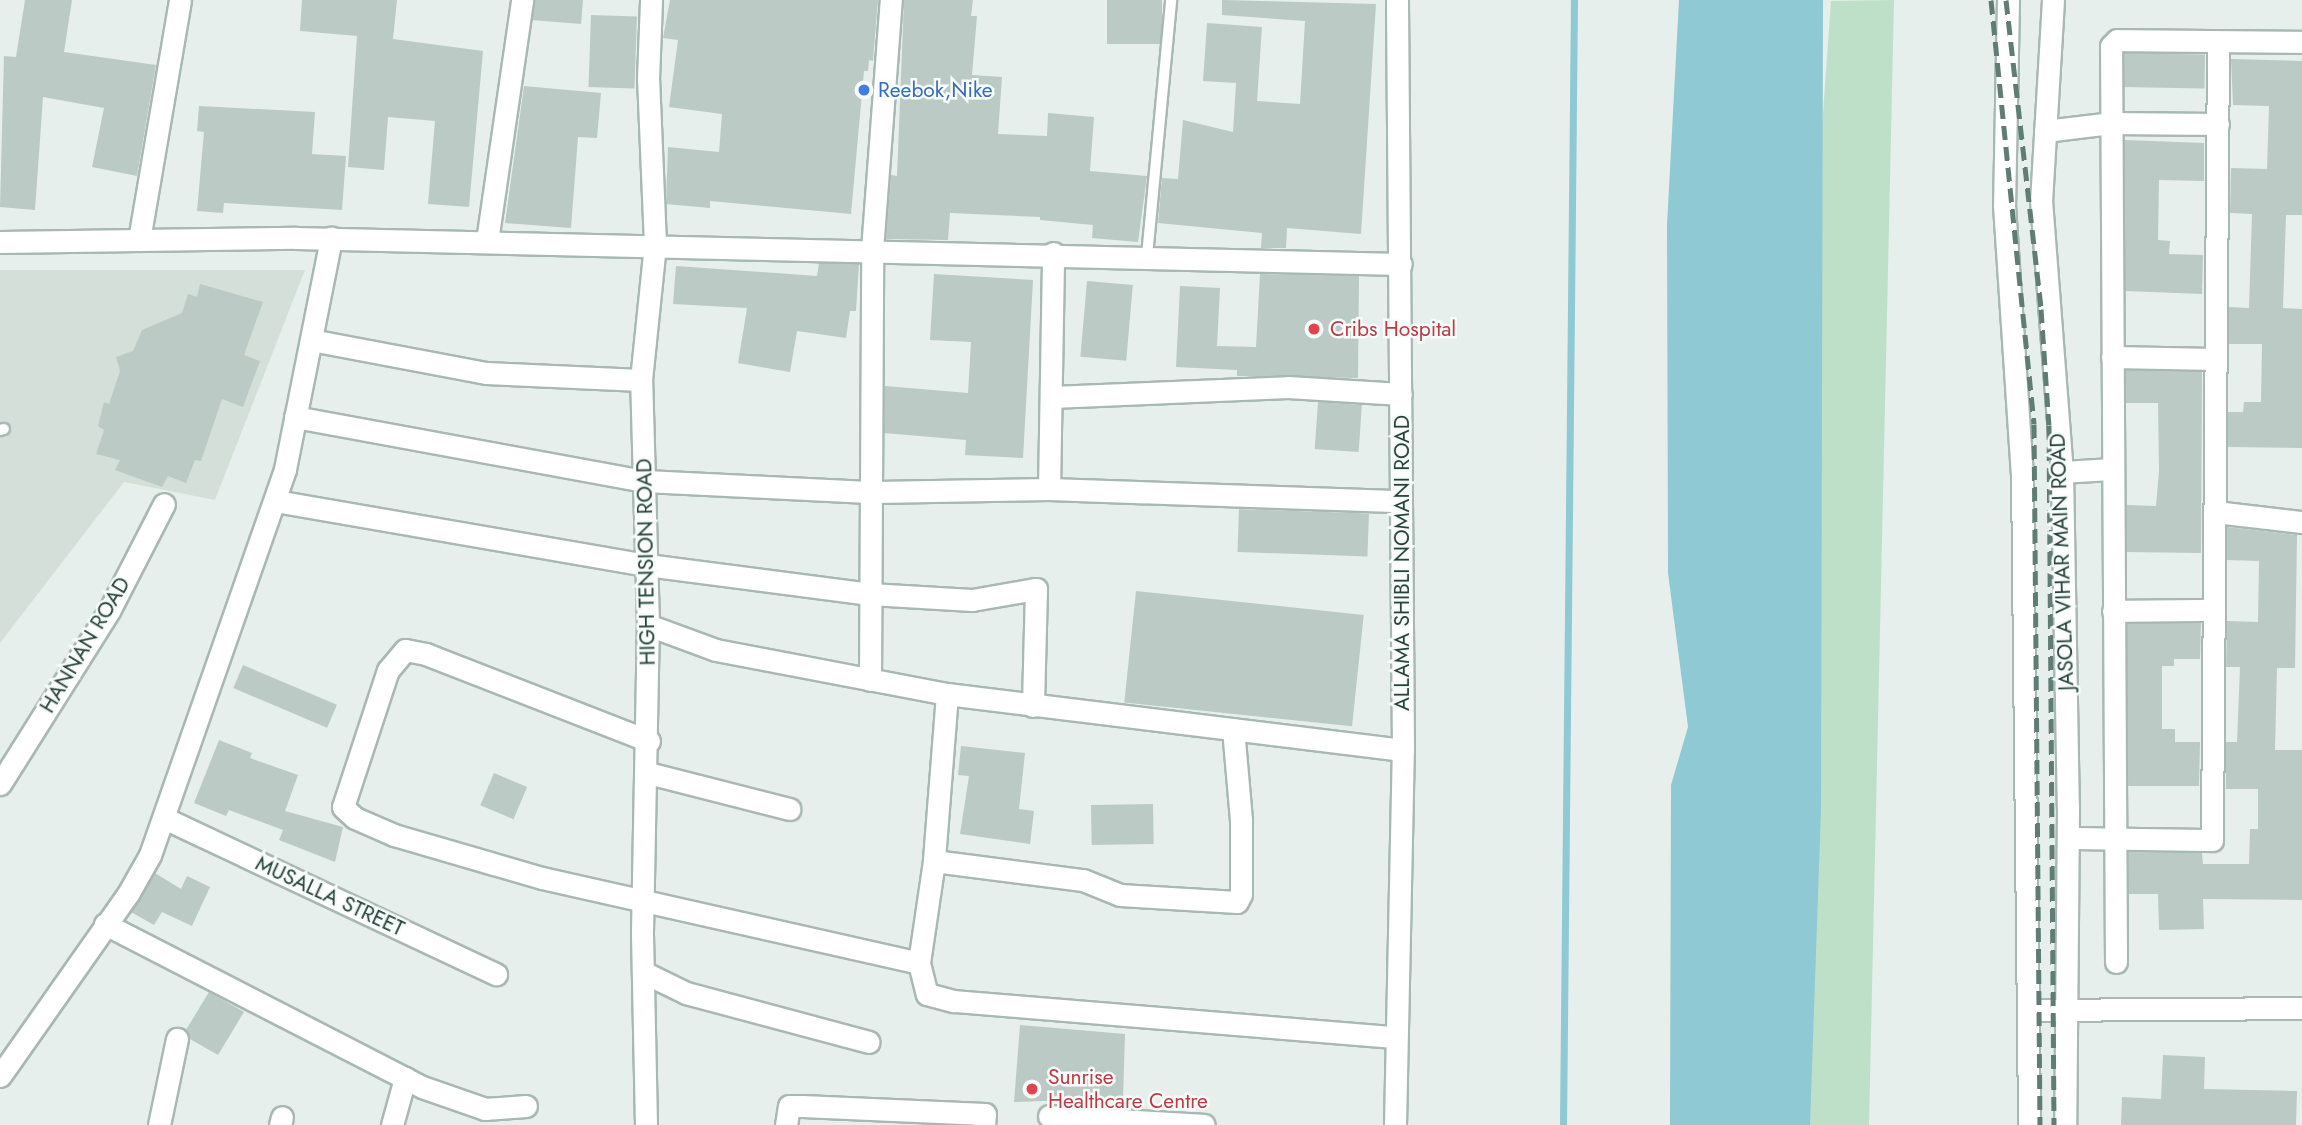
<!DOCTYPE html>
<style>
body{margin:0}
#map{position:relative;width:2302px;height:1125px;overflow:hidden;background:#e6efeb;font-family:Jost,sans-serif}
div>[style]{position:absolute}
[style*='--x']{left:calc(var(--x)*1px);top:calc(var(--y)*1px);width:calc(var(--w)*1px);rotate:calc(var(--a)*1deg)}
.built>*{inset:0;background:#d4dfda}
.green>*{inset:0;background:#bfe0c8}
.water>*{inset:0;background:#8ec9d4}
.stream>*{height:7px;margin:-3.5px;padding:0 3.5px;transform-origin:3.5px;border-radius:3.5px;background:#8ec9d4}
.building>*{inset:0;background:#bbcac4;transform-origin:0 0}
.roads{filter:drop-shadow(2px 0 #a8b8b2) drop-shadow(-2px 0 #a8b8b2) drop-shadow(0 2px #a8b8b2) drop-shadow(0 -2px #a8b8b2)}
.lane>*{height:10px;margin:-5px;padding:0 5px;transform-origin:5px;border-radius:5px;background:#fff}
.street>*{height:21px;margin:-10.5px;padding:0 10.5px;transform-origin:10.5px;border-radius:10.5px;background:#fff}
.secondary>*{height:21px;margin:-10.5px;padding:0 10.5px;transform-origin:10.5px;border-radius:10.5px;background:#fff}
.rail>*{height:5px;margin-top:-2.5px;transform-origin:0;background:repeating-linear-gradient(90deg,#5f7d75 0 14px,transparent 0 21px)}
.dots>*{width:19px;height:19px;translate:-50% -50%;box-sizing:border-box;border:4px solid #f7fbf9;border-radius:50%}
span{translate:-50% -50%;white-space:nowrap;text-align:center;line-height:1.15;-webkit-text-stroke:5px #f7fbf9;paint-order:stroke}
.shop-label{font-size:21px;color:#366cbe}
.left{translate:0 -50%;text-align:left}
.health-label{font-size:21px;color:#be3a42}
.street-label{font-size:21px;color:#24423a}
</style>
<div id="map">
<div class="built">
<i style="clip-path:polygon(0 270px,305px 270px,215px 500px,124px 482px,0 643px)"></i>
</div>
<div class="green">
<i style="clip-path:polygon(1894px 0,1869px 1125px,1794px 1125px,1780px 718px,1831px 1px)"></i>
</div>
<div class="water">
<i style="clip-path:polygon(1679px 0,1823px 0,1821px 809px,1810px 1125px,1670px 1125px,1671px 785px,1688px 727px,1668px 573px,1667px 225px)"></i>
</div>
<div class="stream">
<i style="--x:1563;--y:1125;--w:1125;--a:-89.44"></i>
</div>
<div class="building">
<i style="clip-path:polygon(25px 0,72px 0,64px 52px,156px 65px,137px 176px,92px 167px,104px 108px,43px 97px,35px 210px,0 207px,4px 56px,16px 57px)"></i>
<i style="clip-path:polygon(302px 0,397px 0,393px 39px,483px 51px,469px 207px,428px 204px,435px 121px,388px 117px,384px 170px,348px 167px,357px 36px,300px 31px)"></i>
<i style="clip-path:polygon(535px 0,583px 0,581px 24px,532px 20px)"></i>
<i style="clip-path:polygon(670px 0,878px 0,873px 61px,869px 60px,868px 71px,864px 71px,851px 214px,710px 201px,710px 208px,666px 204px,668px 147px,719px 152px,722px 114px,669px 107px,678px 40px,663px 38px)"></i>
<i style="clip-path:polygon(904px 0,973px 0,971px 16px,977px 16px,972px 75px,1002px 77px,998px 134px,1047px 136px,1048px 113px,1094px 117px,1090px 171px,1147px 176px,1138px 242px,1092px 238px,1093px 225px,1040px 220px,1040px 217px,950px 213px,948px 240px,886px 239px,891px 175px,897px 176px)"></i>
<i style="left:1107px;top:0;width:55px;height:44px"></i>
<i style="clip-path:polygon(1222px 0,1376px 4px,1361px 234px,1287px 228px,1286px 248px,1261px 248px,1262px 233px,1158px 223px,1162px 178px,1178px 179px,1183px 120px,1233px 132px,1236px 83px,1203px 81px,1207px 23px,1262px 27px,1257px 101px,1300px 104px,1305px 21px,1222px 15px)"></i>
<i style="left:591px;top:15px;width:46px;height:72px;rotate:2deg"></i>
<i style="left:2124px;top:53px;width:81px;height:34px;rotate:1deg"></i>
<i style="clip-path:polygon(2231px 59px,2302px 61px,2302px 215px,2286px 215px,2283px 308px,2302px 309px,2302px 448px,2228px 447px,2228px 412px,2243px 412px,2244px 402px,2261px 402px,2262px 344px,2229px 344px,2229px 307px,2249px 308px,2252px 214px,2230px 213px,2231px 168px,2267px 169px,2269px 106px,2233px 105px)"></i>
<i style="clip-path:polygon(524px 86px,601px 93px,597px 138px,578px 137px,571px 228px,505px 223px)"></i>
<i style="clip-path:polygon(199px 106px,315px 112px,312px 154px,346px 156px,342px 210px,224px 203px,223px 213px,197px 211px,204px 132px,197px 131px)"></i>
<i style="clip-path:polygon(2125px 140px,2204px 143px,2204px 181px,2159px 180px,2158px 240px,2170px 241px,2169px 254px,2203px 255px,2202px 294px,2125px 291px)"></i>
<i style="clip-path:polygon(819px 263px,859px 264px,856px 311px,850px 311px,846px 338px,797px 331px,790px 372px,738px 363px,747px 308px,673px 304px,676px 266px,817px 276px)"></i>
<i style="clip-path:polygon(934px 274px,1033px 280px,1023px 458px,965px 455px,966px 440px,884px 433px,885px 386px,968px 393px,971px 342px,930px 340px)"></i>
<i style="clip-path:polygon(1260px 274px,1359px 276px,1358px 378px,1237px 376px,1237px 370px,1176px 367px,1180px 286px,1220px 288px,1217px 346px,1256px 347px)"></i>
<i style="left:1087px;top:281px;width:46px;height:76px;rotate:5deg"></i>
<i style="clip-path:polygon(200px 284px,263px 302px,244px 355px,260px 361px,243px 407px,222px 399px,201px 461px,195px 460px,186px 483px,168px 476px,162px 487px,115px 470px,120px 460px,96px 454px,104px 430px,98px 426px,104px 402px,109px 404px,120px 371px,116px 357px,133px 351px,142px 330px,182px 313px,188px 294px,197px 297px)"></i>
<i style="clip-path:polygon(2126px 370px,2202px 372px,2201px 553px,2127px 552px,2127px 505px,2156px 506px,2159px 471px,2158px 403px,2126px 403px)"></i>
<i style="left:1318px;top:402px;width:44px;height:47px;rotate:4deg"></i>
<i style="left:1239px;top:509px;width:130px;height:43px;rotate:2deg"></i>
<i style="clip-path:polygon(2227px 527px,2297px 535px,2295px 668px,2277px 668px,2275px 750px,2302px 750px,2302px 900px,2203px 899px,2204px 929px,2159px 930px,2158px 894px,2129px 894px,2129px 852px,2202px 853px,2203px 864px,2249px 864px,2250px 829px,2258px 829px,2258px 789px,2226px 789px,2226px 742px,2237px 742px,2240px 667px,2226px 667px,2227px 621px,2258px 622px,2259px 561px,2227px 560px)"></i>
<i style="left:1136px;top:591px;width:229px;height:112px;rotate:6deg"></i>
<i style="clip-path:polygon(2201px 623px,2200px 659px,2174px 659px,2174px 666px,2162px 666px,2162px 729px,2175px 729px,2175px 742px,2200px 742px,2199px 786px,2128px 786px,2127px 624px)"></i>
<i style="left:243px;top:665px;width:102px;height:25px;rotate:23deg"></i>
<i style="clip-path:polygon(219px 740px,252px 753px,250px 758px,298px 775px,285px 811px,343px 827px,335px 862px,279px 840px,283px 830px,229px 810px,226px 816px,194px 803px)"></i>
<i style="clip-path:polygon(961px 746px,1025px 753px,1019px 809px,1034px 811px,1030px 844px,960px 834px,969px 776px,958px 775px)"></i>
<i style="left:494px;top:773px;width:36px;height:35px;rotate:23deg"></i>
<i style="left:1153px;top:804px;width:40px;height:62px;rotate:89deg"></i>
<i style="clip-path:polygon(155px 873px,181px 889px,187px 876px,210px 887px,192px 926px,162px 912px,154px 925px,131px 912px)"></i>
<i style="clip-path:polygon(209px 992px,244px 1012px,218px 1055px,190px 1039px,186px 1030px)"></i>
<i style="clip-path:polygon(1020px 1025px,1125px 1034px,1123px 1098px,1014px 1102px)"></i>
<i style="clip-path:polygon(2163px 1055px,2205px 1057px,2204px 1089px,2297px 1091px,2296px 1125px,2121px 1125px,2122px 1097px,2161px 1099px)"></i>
</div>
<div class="roads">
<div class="lane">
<i style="--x:1147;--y:256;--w:257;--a:-84.6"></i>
<i style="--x:0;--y:430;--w:4;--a:-14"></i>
</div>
<div class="street">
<i style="--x:2045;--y:131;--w:66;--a:-6.9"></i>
<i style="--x:2111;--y:123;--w:107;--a:0.5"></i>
<i style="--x:139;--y:240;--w:243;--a:-80.3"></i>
<i style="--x:487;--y:241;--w:244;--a:-81.7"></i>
<i style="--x:0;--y:242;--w:296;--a:-0.8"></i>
<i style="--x:296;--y:238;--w:1105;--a:1.35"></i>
<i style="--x:311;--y:340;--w:178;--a:10.7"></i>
<i style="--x:486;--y:373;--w:155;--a:2.6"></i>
<i style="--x:2112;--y:357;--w:104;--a:1.1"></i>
<i style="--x:1052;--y:397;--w:236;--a:-2.4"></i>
<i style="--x:1288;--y:387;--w:113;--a:3.5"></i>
<i style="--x:295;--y:417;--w:356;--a:10.4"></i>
<i style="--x:645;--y:481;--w:229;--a:2.8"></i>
<i style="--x:874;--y:492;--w:175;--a:-1"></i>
<i style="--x:1049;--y:489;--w:352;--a:2"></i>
<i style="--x:2062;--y:472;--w:51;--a:-3.4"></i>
<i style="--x:1049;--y:489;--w:236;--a:-89"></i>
<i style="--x:275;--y:501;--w:377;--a:9.8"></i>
<i style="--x:647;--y:565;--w:225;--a:7.4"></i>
<i style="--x:870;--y:594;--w:102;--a:3.4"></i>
<i style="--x:972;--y:600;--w:65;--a:-9.8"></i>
<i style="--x:1036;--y:589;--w:117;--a:91.5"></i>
<i style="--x:2215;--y:512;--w:88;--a:6.6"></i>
<i style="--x:2113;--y:611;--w:101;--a:-0.6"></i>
<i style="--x:648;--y:625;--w:72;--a:20.2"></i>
<i style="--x:716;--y:650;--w:235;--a:10.8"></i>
<i style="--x:947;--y:694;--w:459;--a:7"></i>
<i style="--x:870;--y:680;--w:430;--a:-89.7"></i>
<i style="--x:872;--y:250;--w:251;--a:-85.7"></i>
<i style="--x:947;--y:694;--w:168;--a:94.5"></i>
<i style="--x:934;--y:861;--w:103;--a:98.4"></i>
<i style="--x:919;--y:963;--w:32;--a:76"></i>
<i style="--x:927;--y:994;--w:28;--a:15"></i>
<i style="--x:954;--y:1001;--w:443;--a:4.7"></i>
<i style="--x:649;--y:741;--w:239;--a:-158.7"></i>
<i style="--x:426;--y:654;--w:21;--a:-169"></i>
<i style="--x:405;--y:650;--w:26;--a:130"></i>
<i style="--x:388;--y:670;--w:144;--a:108.2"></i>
<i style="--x:343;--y:807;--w:16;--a:43"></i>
<i style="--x:355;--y:818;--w:43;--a:23.6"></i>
<i style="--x:394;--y:835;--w:154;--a:16.2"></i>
<i style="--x:542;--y:878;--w:386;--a:12.7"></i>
<i style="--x:648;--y:773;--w:146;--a:14.3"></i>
<i style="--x:0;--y:784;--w:204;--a:-57.8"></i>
<i style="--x:109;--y:611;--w:120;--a:-62.8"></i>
<i style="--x:164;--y:818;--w:367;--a:25.2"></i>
<i style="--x:2068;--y:838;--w:144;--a:0.8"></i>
<i style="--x:2212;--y:840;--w:797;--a:-89.57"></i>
<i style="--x:934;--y:861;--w:150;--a:7.3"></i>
<i style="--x:1083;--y:880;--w:40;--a:22"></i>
<i style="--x:1120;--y:895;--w:117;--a:3.4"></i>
<i style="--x:1237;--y:902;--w:9;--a:-63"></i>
<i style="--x:1241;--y:894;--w:74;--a:-90"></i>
<i style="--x:1241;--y:820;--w:91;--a:-95"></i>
<i style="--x:105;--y:924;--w:356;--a:27.2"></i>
<i style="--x:422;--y:1087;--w:67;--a:19.2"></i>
<i style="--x:485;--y:1109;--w:41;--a:-4.2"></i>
<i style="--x:2116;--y:962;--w:916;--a:-90.31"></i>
<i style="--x:2111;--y:46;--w:8;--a:-45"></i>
<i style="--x:2117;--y:40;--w:185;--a:0.6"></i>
<i style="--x:645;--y:973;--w:46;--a:26"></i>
<i style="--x:686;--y:993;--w:189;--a:15"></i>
<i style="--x:2030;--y:1010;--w:272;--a:-0.4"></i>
<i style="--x:0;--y:1076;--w:223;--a:-54.9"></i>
<i style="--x:128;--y:894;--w:45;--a:-60.6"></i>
<i style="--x:150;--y:855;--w:409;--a:-70.7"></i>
<i style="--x:285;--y:469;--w:236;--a:-78.7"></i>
<i style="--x:1049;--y:1116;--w:155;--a:3.3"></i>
<i style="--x:159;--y:1125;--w:88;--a:-78.2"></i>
<i style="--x:280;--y:1125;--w:8;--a:-76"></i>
<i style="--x:392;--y:1125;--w:49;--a:-74.5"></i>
<i style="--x:646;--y:1125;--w:193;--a:-91.2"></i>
<i style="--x:642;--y:932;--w:307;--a:-88.9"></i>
<i style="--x:648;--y:625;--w:245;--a:-91.6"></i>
<i style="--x:641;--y:380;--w:137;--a:-84.1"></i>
<i style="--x:655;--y:244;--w:165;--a:-92.4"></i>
<i style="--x:648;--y:79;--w:79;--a:-87.8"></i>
<i style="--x:786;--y:1125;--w:19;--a:-81"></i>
<i style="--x:789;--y:1106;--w:13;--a:0"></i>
<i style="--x:802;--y:1106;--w:183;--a:2.5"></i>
<i style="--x:985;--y:1114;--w:11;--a:95"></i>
</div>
<div class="secondary">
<i style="--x:2008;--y:0;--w:205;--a:91.1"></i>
<i style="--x:2004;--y:205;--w:269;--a:86.2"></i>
<i style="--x:2022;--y:473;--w:652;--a:89.38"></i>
<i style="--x:2053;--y:0;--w:200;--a:93.4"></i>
<i style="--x:2041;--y:200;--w:273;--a:85.6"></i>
<i style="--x:2062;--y:472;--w:336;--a:89"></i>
<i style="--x:2068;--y:808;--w:317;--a:90.5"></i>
<i style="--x:1395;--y:1125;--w:375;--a:-88.8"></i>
<i style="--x:1403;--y:750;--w:750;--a:-90.46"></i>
</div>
</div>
<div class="rail">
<i style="--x:1991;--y:0;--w:426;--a:84.2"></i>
<i style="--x:2034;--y:424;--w:701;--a:89.51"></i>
<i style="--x:2006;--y:0;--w:311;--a:83.5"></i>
<i style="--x:2041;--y:309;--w:116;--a:86.1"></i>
<i style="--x:2049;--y:425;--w:700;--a:89.59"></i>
</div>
<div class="dots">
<i style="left:864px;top:90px;background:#3f7fe0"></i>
<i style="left:1314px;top:329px;background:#e0444e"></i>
<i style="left:1032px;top:1089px;background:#e0444e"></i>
</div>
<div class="shop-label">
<span class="left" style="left:878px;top:90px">Reebok,Nike</span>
</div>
<div class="health-label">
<span class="left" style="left:1330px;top:329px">Cribs Hospital</span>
<span class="left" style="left:1048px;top:1089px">Sunrise<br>Healthcare Centre</span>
</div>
<div class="street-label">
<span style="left:646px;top:562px;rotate:-91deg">HIGH TENSION ROAD</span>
<span style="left:2062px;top:562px;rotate:-92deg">JASOLA VIHAR MAIN ROAD</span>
<span style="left:1402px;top:563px;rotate:-90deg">ALLAMA SHIBLI NOMANI ROAD</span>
<span style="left:85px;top:645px;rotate:-59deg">HANNAN ROAD</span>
<span style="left:330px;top:896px;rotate:25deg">MUSALLA STREET</span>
</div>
</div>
